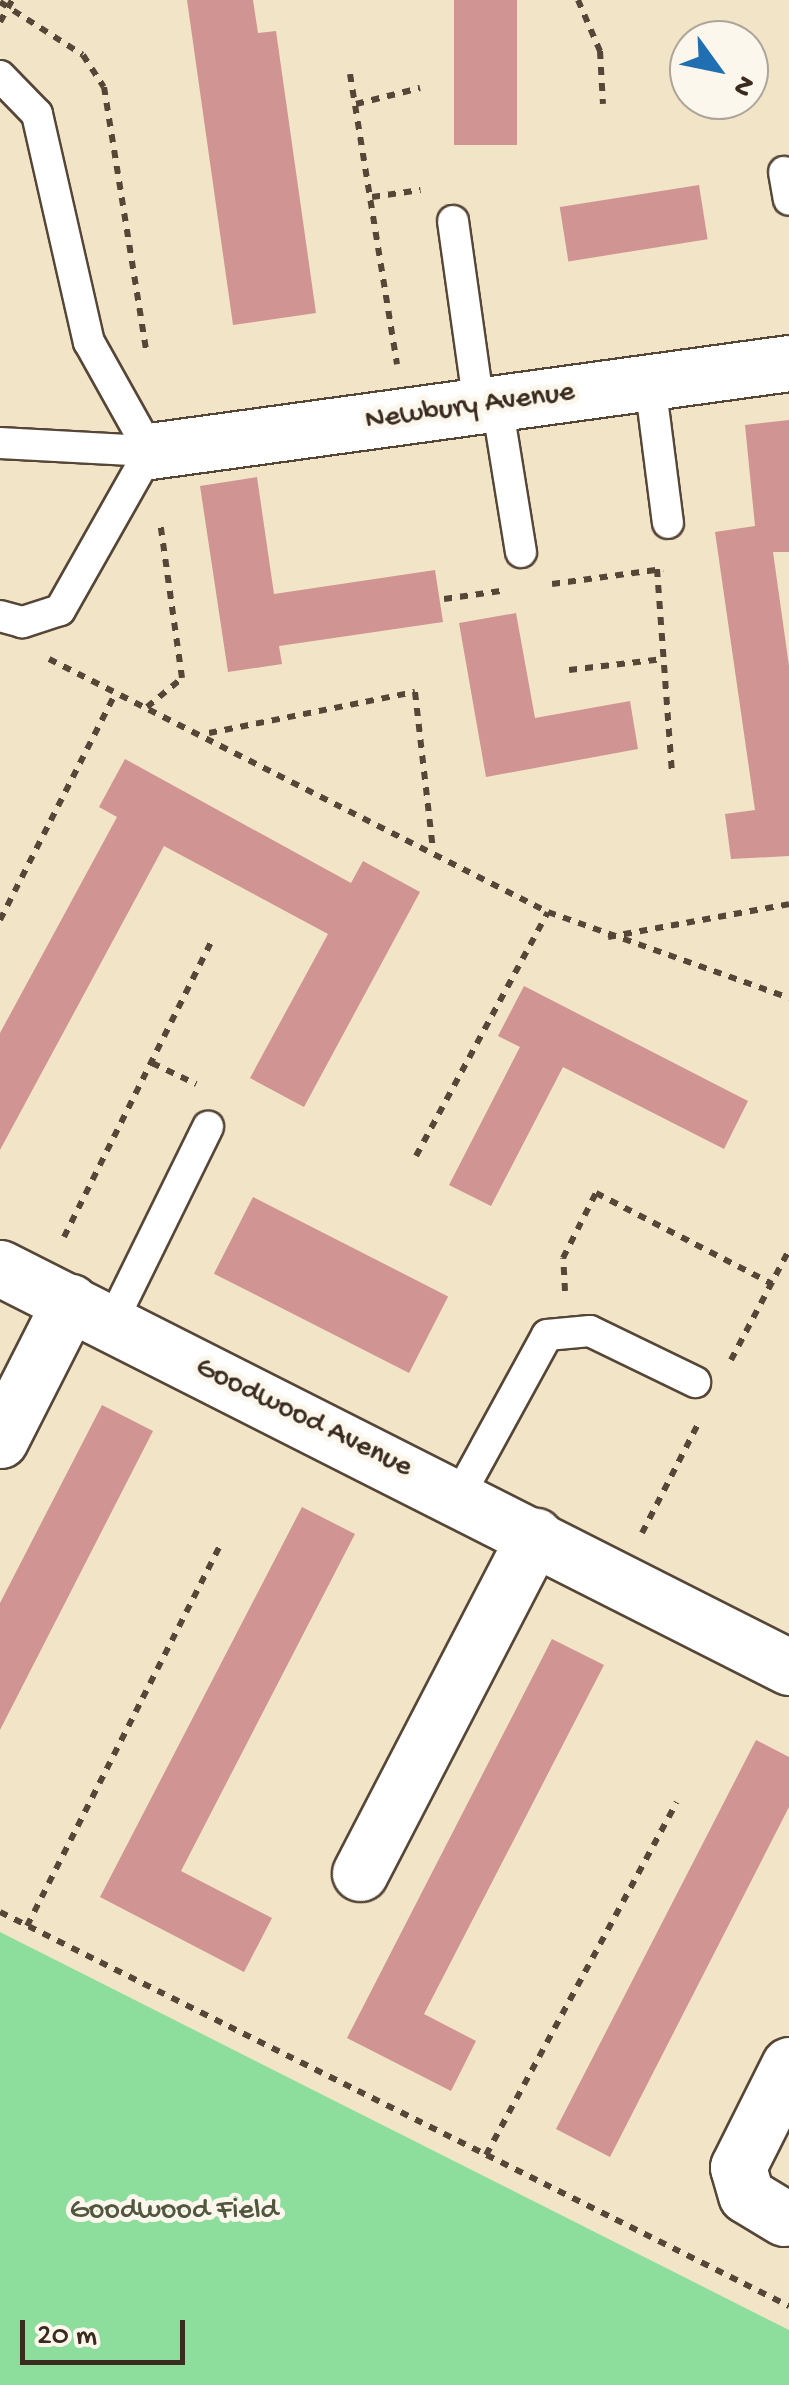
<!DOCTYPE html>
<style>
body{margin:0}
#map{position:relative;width:789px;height:2385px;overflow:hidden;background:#f2e4c7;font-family:"Gochi Hand",sans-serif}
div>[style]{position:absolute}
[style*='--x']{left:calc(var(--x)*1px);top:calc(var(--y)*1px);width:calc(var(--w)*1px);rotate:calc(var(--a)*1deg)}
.green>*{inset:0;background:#8ddd9d}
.building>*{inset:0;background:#d09592;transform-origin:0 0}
.path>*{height:6px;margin-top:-3px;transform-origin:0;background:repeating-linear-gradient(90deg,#564637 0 8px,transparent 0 16px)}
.roads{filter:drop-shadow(2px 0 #564637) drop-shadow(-2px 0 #564637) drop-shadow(0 2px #564637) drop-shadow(0 -2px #564637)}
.service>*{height:30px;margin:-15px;padding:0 15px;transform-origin:15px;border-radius:15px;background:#fff}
.minor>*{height:55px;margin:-27.5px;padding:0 27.5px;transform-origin:27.5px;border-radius:27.5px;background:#fff}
span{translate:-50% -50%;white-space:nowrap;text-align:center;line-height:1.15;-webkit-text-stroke:10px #fbf7ec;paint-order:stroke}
.street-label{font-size:30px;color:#3b2a1e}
.park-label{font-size:30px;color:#50573e}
.north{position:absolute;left:669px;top:20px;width:100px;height:100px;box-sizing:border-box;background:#fbf7ec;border:2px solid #aea59a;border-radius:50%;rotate:123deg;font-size:28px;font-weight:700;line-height:40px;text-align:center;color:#3b2a1e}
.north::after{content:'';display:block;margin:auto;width:35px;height:45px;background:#1f6fb2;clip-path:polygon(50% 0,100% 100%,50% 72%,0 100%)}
.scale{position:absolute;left:20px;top:2320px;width:165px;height:45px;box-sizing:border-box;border:5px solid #3b2a1e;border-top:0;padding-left:12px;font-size:30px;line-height:35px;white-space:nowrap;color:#3b2a1e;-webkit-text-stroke:8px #fbf7ec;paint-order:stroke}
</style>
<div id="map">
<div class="green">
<i style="clip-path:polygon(0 1932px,789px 2330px,789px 2385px,0 2385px)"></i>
</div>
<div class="building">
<i style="clip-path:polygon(187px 0,253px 0,258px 33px,276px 31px,316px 313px,233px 325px)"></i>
<i style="left:454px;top:0;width:63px;height:145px"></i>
<i style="left:699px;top:185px;width:55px;height:141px;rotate:81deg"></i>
<i style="clip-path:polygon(789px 420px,789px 552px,773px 552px,789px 666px,789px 856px,731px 859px,725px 814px,755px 810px,715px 532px,755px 526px,745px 425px)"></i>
<i style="clip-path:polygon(257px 477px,274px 594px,435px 570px,443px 622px,279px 646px,282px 664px,228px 672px,200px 486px)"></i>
<i style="clip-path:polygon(516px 613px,535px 718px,630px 701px,638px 749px,486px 777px,459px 623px)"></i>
<i style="clip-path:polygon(125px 759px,351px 883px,363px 861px,420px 892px,304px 1107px,250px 1078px,328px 934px,164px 846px,0 1150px,0 1033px,117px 817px,99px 807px)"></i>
<i style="clip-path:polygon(524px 986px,748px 1101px,724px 1149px,563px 1067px,491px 1206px,449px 1185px,520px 1047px,498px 1036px)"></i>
<i style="left:253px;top:1197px;width:219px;height:86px;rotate:27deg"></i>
<i style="clip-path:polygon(102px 1405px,153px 1431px,0 1730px,0 1603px)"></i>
<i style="clip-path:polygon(302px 1507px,355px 1534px,181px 1871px,272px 1918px,244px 1972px,100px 1897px)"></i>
<i style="clip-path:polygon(552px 1639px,604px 1665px,424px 2014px,476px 2041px,451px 2091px,347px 2038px)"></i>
<i style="clip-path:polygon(756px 1740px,789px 1757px,789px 1807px,610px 2157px,556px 2129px)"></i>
</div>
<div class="path">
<i style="--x:578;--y:0;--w:56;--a:66.7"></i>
<i style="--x:600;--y:51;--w:53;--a:86.8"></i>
<i style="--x:0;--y:2;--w:98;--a:32.6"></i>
<i style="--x:83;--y:55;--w:38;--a:57"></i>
<i style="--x:104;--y:87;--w:266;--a:80.9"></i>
<i style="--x:0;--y:22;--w:25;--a:-61"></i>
<i style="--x:350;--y:74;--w:294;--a:80.8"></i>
<i style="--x:356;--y:104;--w:66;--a:-14"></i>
<i style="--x:372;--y:197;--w:49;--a:-8.3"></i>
<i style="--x:657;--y:569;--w:206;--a:85.8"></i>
<i style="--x:552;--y:584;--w:112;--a:-7.7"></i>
<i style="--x:444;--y:599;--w:57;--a:-8.1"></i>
<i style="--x:49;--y:659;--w:559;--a:26.89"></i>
<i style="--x:548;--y:912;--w:256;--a:19.6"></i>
<i style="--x:569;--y:670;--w:95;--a:-6.7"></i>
<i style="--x:147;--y:707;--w:45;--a:-39.6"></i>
<i style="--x:182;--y:678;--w:158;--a:-98"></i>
<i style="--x:209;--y:733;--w:210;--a:-11.3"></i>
<i style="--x:415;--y:692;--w:159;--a:83.5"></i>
<i style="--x:0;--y:920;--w:254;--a:-63"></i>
<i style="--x:608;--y:937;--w:184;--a:-10.3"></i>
<i style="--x:152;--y:1063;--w:49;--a:25.5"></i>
<i style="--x:416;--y:1156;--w:277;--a:-61.6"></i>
<i style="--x:64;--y:1237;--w:334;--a:-63.5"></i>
<i style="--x:565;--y:1291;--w:33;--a:-93"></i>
<i style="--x:563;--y:1258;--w:73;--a:-63.1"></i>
<i style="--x:596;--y:1193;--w:198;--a:27.3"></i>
<i style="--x:731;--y:1360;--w:124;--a:-62.2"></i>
<i style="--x:642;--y:1533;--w:123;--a:-62.8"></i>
<i style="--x:0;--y:1912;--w:882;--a:26.54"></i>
<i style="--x:27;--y:1926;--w:425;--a:-63.1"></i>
<i style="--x:486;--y:2155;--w:401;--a:-61.6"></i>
</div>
<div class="roads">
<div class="service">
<i style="--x:0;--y:76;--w:53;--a:45.8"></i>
<i style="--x:37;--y:114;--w:234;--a:77.2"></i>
<i style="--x:89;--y:342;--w:125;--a:60.8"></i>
<i style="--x:150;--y:451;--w:183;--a:119.5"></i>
<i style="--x:60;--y:610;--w:40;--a:162"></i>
<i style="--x:22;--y:622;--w:23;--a:-165"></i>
<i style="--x:784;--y:172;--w:28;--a:80"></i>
<i style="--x:453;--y:221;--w:188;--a:82"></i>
<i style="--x:650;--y:383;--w:141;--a:82.7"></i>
<i style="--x:497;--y:404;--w:150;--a:80.8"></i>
<i style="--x:0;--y:443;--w:150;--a:3.1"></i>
<i style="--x:111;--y:1324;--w:220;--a:-63.8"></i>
<i style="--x:459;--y:1496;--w:183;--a:-61.3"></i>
<i style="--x:547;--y:1335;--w:43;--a:-5.3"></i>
<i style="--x:590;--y:1331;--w:117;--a:25.9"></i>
</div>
<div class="minor">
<i style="--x:150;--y:451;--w:645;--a:-7.84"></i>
<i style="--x:0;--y:1268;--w:884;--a:26.83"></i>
<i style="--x:0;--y:1440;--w:155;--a:-63.1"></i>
<i style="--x:360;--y:1873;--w:380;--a:-62.6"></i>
<i style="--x:784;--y:2218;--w:44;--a:-148.8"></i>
<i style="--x:746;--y:2195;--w:29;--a:-106"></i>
<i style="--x:738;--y:2167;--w:114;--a:-63.4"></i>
</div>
</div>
<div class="street-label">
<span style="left:470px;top:408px;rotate:-8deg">Newbury Avenue</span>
<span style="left:303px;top:1419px;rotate:26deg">Goodwood Avenue</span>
</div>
<div class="park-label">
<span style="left:174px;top:2212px">Goodwood Field</span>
</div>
<div class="north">N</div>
<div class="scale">20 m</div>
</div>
